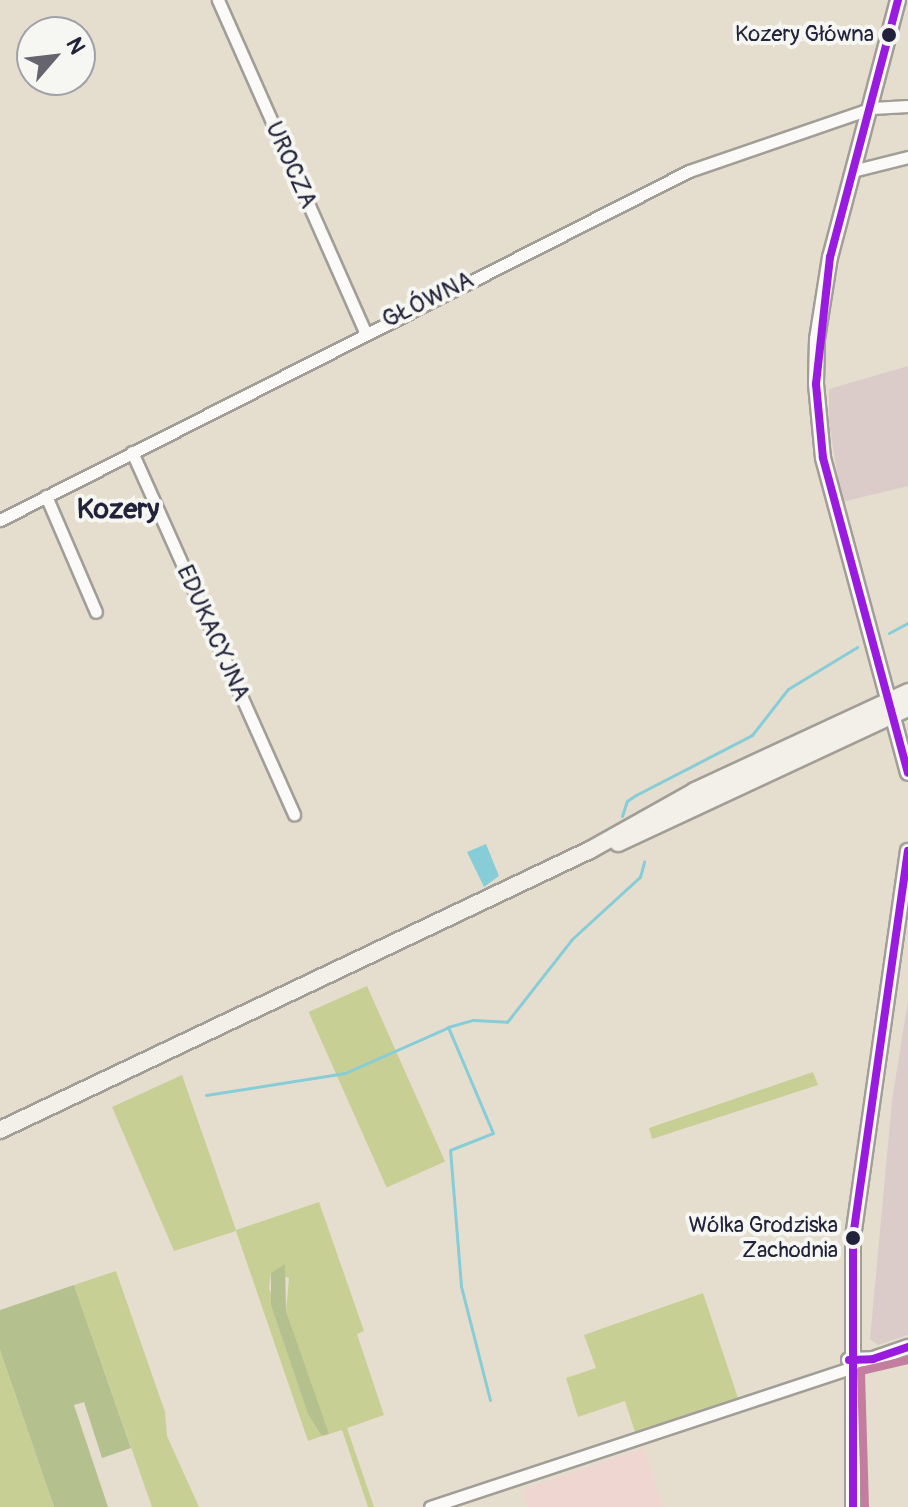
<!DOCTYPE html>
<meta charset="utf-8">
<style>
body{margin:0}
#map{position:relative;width:908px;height:1507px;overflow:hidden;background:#e5decf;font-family:Pangolin,sans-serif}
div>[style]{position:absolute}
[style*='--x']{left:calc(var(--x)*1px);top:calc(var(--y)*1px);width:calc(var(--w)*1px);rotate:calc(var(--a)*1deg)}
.built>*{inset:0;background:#efd6d0}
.industrial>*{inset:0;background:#dbccca}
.green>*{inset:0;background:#c8cf95;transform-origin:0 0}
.forest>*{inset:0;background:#b4c18f}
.water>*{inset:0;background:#87cdd7}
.stream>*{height:3px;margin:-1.5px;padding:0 1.5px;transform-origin:1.5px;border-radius:1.5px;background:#87cdd7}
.roads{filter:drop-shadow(2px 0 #a19d97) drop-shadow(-2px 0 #a19d97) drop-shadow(0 2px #a19d97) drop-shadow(0 -2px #a19d97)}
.minor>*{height:11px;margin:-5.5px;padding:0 5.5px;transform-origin:5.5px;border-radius:5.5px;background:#fbfaf8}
.tertiary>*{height:14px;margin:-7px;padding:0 7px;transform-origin:7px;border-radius:7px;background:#fbfaf8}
.secondary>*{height:16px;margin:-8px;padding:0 8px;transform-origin:8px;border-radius:8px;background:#f3f0e9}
.bus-1>*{height:8px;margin:-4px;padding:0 4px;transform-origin:4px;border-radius:4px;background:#991bdf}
.bus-2>*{height:8px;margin:-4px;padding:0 4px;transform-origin:4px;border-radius:4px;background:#c37d9f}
.dots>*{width:22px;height:22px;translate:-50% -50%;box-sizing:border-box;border:4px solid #f6f6f2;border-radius:50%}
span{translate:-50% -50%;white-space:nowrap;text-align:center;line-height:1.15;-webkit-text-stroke:8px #f6f6f2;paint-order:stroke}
.bus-label{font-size:22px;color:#22223b}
.right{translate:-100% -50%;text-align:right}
.street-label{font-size:24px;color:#22223b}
.quarter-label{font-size:28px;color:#22223b;font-weight:700}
.north{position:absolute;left:16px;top:16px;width:80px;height:80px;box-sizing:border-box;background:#f6f6f2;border:2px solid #a1a1a9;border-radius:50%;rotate:62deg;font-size:22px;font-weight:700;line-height:32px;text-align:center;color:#22223b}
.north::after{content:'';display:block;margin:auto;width:28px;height:36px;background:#66646f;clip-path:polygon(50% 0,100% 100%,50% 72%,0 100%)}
</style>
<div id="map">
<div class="built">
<i style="clip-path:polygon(644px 1448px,663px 1507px,528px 1507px,522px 1490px)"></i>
</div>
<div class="industrial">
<i style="clip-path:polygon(908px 366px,908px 486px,842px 502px,829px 423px,829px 389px)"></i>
<i style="clip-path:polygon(908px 1000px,908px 1335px,878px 1345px,870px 1339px,892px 1101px)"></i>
</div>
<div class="green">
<i style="left:367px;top:986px;width:192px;height:64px;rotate:66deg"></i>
<i style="clip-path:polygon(813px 1072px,818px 1085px,652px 1139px,649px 1128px)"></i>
<i style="clip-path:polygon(182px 1075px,236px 1230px,319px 1202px,364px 1331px,357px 1334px,384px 1415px,347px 1428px,374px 1507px,368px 1507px,342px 1430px,329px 1434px,321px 1415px,286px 1311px,289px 1278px,271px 1273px,269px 1288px,322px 1436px,308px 1441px,236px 1231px,174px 1251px,112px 1107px)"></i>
<i style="clip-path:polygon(116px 1271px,165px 1412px,167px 1436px,199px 1507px,152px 1507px,74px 1285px)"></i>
<i style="clip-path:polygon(703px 1293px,738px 1398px,635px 1432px,625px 1401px,578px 1417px,566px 1378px,596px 1368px,584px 1335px)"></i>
<i style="clip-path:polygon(0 1350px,54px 1507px,0 1507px)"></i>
</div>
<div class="forest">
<i style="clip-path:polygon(285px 1264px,286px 1311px,329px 1434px,322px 1436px,308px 1414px,271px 1305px,271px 1273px)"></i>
<i style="clip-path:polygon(74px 1285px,131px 1448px,102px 1458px,84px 1402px,74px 1405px,108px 1507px,54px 1507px,0 1350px,0 1310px)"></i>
</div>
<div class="water">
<i style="clip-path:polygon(486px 844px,499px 876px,484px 887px,467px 852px)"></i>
</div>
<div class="stream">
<i style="--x:889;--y:633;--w:21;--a:-28"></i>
<i style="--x:622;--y:816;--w:16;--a:-72"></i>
<i style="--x:627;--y:801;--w:11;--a:-34"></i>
<i style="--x:636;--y:795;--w:131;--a:-27.3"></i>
<i style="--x:752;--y:735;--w:58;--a:-52"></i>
<i style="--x:788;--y:689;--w:81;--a:-31.3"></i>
<i style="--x:206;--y:1095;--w:141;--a:-9"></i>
<i style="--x:345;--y:1073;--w:111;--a:-23.8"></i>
<i style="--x:490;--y:1400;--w:118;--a:-104.3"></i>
<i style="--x:461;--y:1286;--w:136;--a:-94.6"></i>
<i style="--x:450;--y:1150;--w:46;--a:-21.6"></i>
<i style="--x:493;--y:1133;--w:115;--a:-113"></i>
<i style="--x:448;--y:1027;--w:26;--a:-16"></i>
<i style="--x:473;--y:1020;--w:34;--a:3"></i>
<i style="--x:507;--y:1022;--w:105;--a:-51.9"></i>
<i style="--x:572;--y:939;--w:92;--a:-42.4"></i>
<i style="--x:640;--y:877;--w:16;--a:-75"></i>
</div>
<div class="roads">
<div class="minor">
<i style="--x:218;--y:0;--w:362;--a:66.1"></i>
<i style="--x:852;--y:171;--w:58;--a:-14"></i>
<i style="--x:132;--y:452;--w:397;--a:65.9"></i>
<i style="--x:46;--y:496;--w:126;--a:66.7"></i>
<i style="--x:0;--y:520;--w:772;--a:-26.86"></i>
<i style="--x:689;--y:171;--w:194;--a:-19"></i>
<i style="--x:872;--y:108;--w:36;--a:-3"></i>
<i style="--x:430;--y:1507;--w:442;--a:-18.3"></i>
</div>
<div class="tertiary">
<i style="--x:898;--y:0;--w:266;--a:104.8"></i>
<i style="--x:830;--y:257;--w:83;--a:99"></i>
<i style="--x:817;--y:339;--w:45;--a:91.3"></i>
<i style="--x:816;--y:384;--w:74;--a:84.6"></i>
<i style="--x:823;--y:458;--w:326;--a:74.9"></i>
<i style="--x:849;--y:1360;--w:24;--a:-2"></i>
<i style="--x:873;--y:1359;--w:37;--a:-19"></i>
<i style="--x:853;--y:1507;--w:270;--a:-90"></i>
<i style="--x:853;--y:1237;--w:390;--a:-81.9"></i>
</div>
<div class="secondary">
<i style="--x:618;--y:843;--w:320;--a:-25"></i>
<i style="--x:0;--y:1130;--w:653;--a:-25.39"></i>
<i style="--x:590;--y:850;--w:120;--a:-29.3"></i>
<i style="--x:695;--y:791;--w:235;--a:-24.9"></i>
</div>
</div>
<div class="bus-1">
<i style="--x:898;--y:0;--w:266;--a:104.8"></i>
<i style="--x:830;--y:257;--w:128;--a:96.3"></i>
<i style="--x:816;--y:384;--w:74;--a:84.6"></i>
<i style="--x:823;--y:458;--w:326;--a:74.9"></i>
<i style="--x:849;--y:1360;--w:24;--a:-2"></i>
<i style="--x:873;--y:1359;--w:37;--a:-19"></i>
<i style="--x:853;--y:1507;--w:270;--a:-90"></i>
<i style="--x:853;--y:1237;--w:390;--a:-81.9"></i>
</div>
<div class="bus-2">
<i style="--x:865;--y:1507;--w:136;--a:-91.7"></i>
<i style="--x:861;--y:1371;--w:48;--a:-13.2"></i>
</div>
<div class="dots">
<i style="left:889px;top:35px;background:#22223b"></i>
<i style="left:853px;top:1238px;background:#22223b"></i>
</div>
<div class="bus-label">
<span class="right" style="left:874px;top:35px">Kozery Główna</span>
<span class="right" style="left:838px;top:1238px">Wólka Grodziska<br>Zachodnia</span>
</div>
<div class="street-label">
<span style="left:291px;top:165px;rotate:66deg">UROCZA</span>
<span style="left:428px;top:300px;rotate:-26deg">GŁÓWNA</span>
<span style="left:213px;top:633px;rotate:66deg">EDUKACYJNA</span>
</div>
<div class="quarter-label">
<span style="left:118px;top:510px">Kozery</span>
</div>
<div class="north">N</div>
</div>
